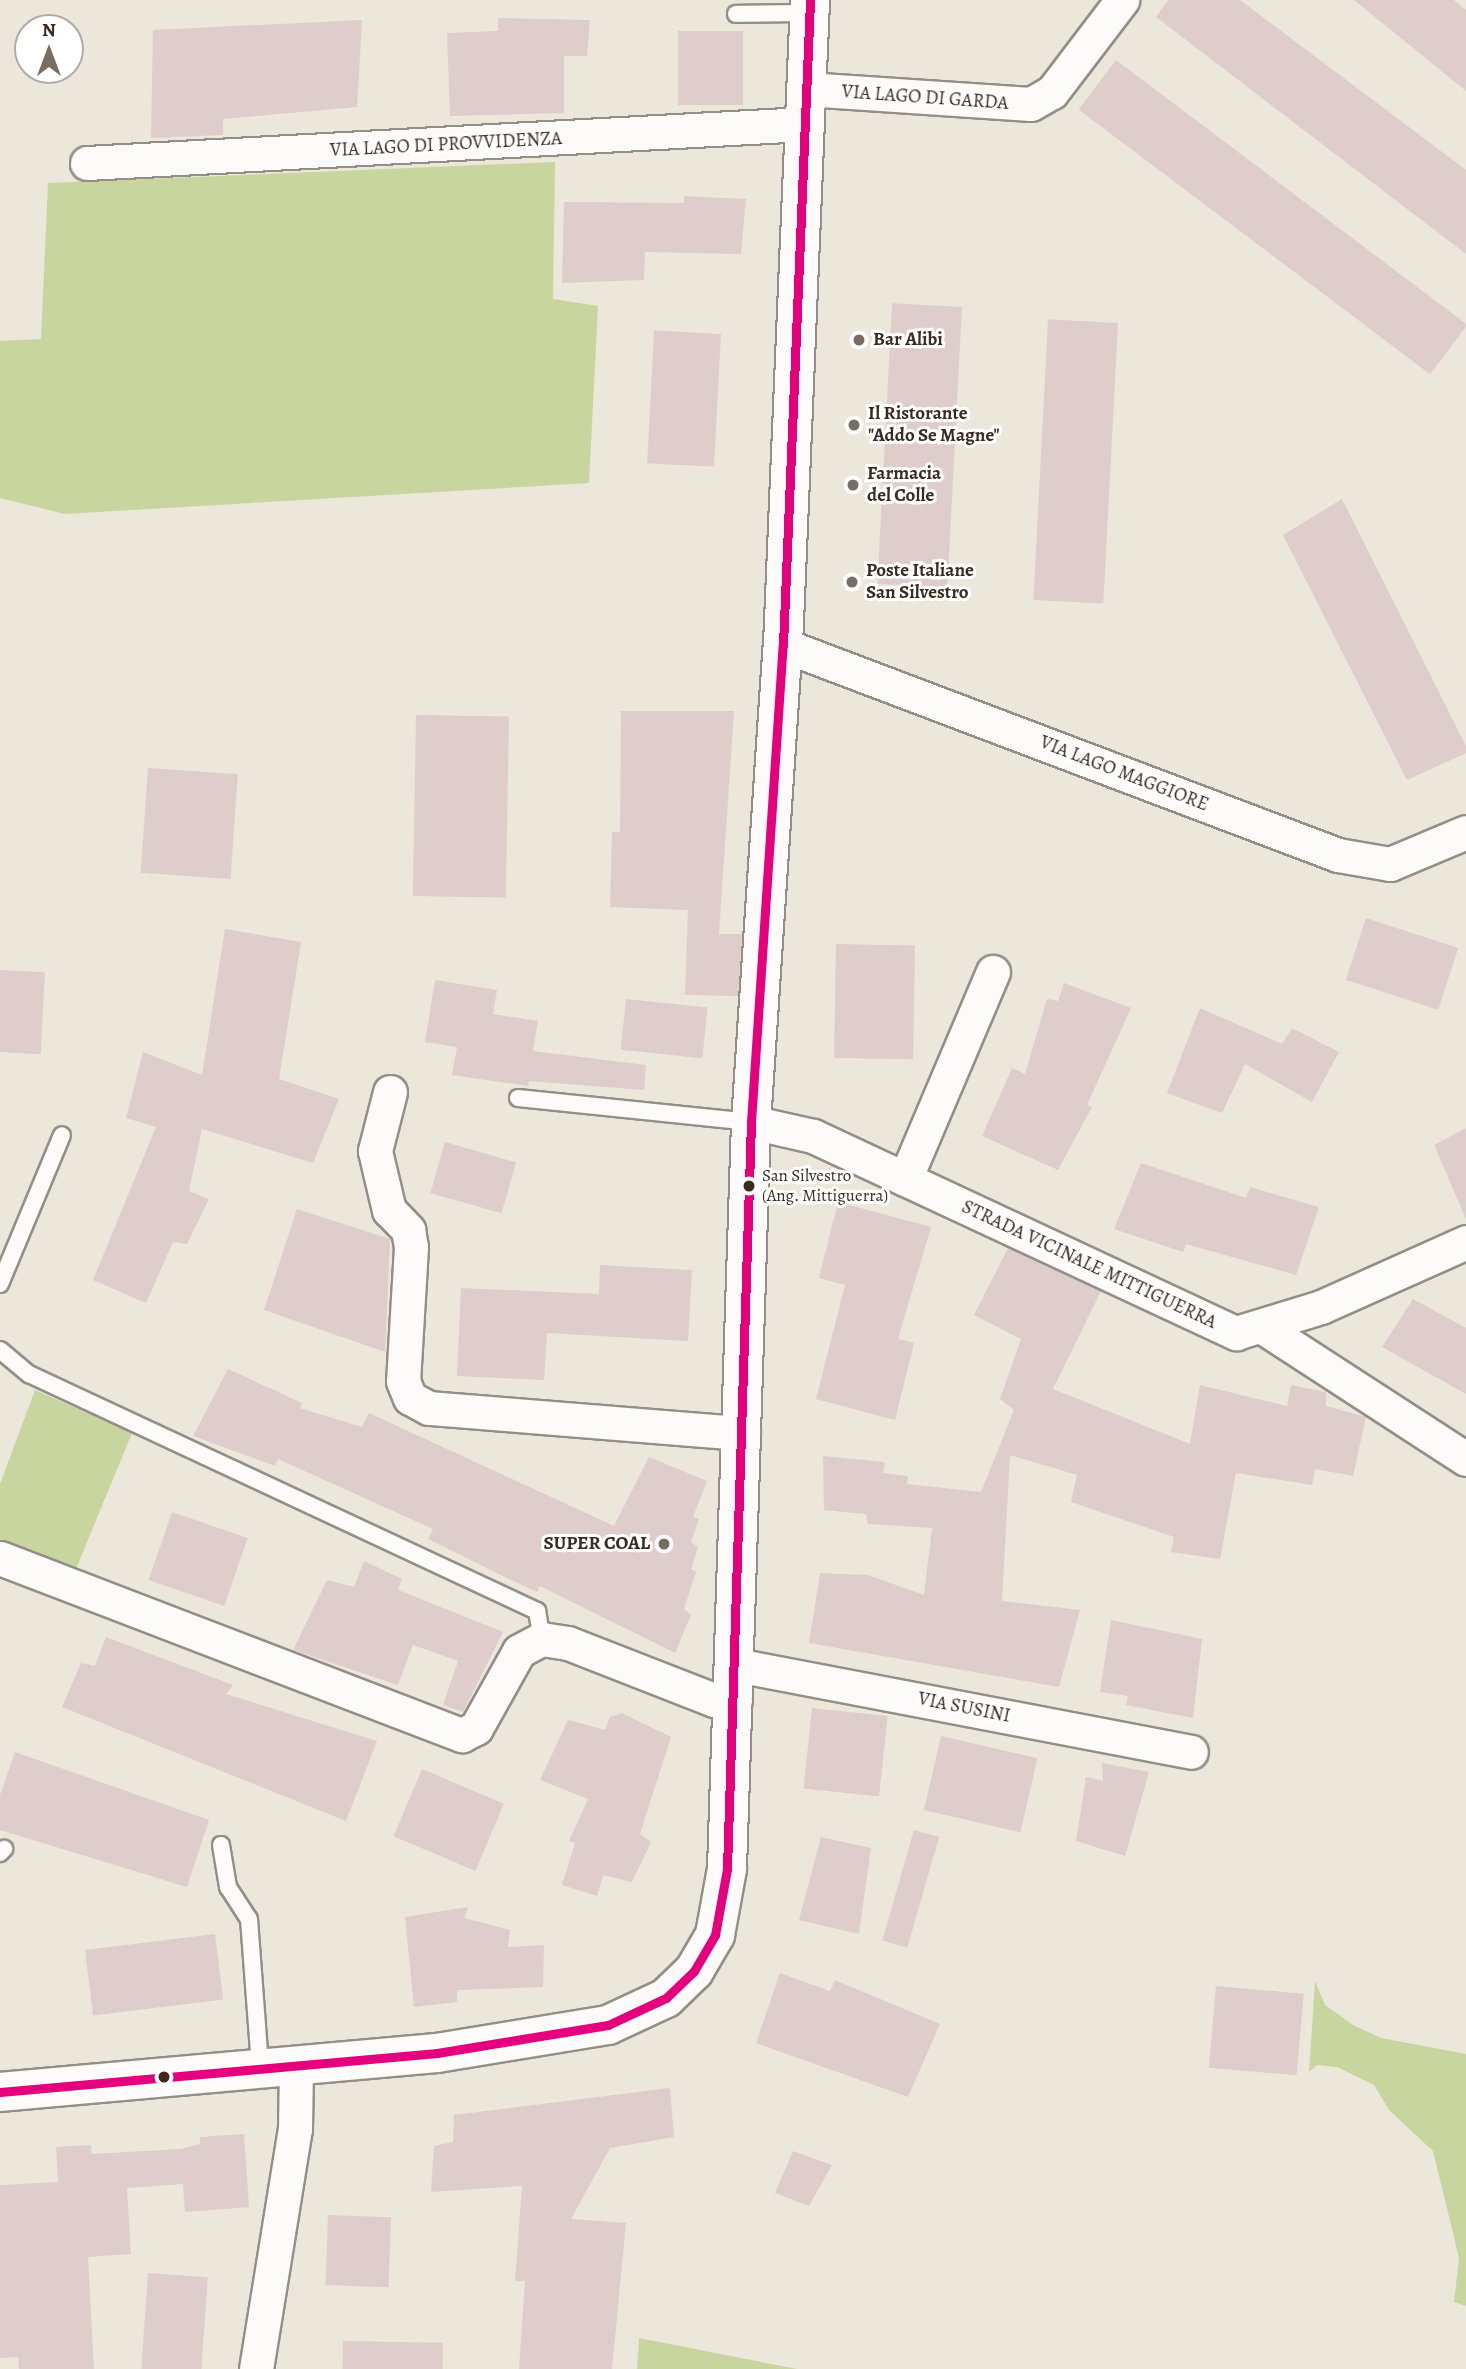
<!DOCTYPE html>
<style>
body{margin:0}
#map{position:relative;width:1466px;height:2369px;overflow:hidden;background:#ebe7da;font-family:Alegreya,serif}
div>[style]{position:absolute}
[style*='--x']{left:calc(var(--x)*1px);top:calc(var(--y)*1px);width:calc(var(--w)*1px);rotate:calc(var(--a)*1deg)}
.green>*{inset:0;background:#c8d59e}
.building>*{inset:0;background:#dfcdcc;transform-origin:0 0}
.roads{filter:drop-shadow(2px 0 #948f86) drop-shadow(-2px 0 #948f86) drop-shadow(0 2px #948f86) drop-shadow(0 -2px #948f86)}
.lane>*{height:16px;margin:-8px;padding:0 8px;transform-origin:8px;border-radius:8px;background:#fcfbf9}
.street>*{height:33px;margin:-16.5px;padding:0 16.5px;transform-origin:16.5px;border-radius:16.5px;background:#fcfbf9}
.secondary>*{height:38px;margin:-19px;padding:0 19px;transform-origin:19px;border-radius:19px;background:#fcfbf9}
.bus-1>*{height:9px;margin:-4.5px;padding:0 4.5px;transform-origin:4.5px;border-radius:4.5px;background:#e5007d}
.dots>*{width:19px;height:19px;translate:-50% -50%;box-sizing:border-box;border:4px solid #fff;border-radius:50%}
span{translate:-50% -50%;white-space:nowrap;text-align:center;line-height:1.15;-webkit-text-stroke:6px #fff;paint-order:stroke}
.bus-label{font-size:17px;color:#3b2a1e}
.left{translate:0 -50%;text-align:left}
.street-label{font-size:19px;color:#3b2a1e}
.poi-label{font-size:19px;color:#3b2a1e;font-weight:700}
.right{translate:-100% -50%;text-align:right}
.north{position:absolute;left:14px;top:14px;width:70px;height:70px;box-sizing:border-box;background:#fff;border:2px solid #b1aaa5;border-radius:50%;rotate:0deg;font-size:19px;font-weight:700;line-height:28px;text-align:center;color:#3b2a1e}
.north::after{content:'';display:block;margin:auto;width:24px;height:32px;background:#796c60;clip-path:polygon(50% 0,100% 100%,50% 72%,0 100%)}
</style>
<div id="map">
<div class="green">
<i style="clip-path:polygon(555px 162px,553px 299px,598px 306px,589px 483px,65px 514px,0 498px,0 341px,41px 339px,48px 183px)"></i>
<i style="clip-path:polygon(35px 1390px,132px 1433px,73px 1576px,0 1547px,0 1484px)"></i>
<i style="clip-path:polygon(1315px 1981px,1325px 2005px,1353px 2025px,1381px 2038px,1466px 2054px,1466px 2306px,1454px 2302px,1459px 2258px,1433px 2151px,1389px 2110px,1374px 2085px,1337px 2067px,1317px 2065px,1309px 2072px)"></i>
<i style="clip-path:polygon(639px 2338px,797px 2369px,637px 2369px)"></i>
</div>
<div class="building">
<i style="clip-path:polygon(1168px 0,1240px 0,1466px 170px,1466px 254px,1156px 17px)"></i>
<i style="clip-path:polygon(1354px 0,1454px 0,1466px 10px,1466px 91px)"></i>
<i style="clip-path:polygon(498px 18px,590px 20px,587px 56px,564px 56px,564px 113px,450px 116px,447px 33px,498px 31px)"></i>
<i style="clip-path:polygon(362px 20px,357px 107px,223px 119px,223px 135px,151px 138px,153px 30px)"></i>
<i style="left:678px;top:31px;width:65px;height:74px"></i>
<i style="left:1116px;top:60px;width:440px;height:62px;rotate:37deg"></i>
<i style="clip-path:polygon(684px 196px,746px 199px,741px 254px,645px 252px,644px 280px,562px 283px,564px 202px,684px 203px)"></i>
<i style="left:962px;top:307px;width:281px;height:70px;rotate:93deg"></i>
<i style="left:1118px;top:323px;width:281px;height:70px;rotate:93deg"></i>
<i style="left:721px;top:334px;width:133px;height:67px;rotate:93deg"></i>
<i style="clip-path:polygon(1342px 499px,1466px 746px,1466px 753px,1407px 780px,1283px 535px)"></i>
<i style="clip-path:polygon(621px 711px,734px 711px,719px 934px,742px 934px,738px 996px,685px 995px,688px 910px,610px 907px,612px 832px,620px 832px)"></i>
<i style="left:416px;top:715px;width:93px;height:181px;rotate:1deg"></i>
<i style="left:148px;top:768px;width:90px;height:105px;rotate:4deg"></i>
<i style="left:1366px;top:918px;width:97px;height:65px;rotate:18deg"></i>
<i style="clip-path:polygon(225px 929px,301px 942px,279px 1079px,339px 1099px,313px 1163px,202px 1129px,189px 1191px,209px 1199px,187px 1244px,173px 1242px,146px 1303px,93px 1280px,156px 1127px,126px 1118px,143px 1052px,202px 1075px)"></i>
<i style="left:836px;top:944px;width:79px;height:114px;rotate:1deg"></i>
<i style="left:0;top:970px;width:45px;height:82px;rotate:3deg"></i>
<i style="clip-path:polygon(435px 980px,497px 990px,493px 1014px,538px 1021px,533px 1051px,646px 1065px,644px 1090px,529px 1081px,528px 1086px,452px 1075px,457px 1047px,425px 1042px)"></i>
<i style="clip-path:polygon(1064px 983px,1131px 1008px,1087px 1105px,1092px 1107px,1058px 1170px,982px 1136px,1012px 1068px,1025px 1074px,1047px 999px,1058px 1001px)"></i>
<i style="left:626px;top:999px;width:82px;height:51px;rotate:6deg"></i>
<i style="clip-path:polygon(1200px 1008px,1282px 1044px,1292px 1028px,1339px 1052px,1312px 1102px,1245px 1064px,1222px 1113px,1167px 1093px)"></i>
<i style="clip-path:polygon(1466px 1128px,1466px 1219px,1434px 1145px)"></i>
<i style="left:445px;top:1142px;width:74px;height:53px;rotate:16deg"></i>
<i style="clip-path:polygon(1141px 1163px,1246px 1198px,1250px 1187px,1319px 1207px,1296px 1275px,1186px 1244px,1183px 1252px,1114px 1229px)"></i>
<i style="clip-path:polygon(838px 1202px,931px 1227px,898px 1339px,914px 1343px,895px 1420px,816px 1399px,845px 1285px,819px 1278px)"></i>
<i style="clip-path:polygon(297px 1209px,390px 1239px,385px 1352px,264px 1310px)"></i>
<i style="clip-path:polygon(1008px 1248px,1101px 1291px,1053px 1389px,1190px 1444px,1200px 1385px,1287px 1406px,1291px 1385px,1326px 1392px,1326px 1406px,1366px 1417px,1353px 1476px,1315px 1469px,1312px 1485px,1236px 1473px,1220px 1559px,1171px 1552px,1174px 1537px,1071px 1502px,1077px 1475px,1010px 1455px,1002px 1601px,1080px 1610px,1059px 1687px,809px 1643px,820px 1573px,868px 1575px,924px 1595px,932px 1528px,868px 1524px,866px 1514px,824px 1510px,823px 1456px,885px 1462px,883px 1473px,908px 1476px,907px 1484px,981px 1492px,1014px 1410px,1000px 1399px,1021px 1339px,974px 1315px)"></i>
<i style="clip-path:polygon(600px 1265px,692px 1270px,688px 1341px,547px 1333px,544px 1380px,457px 1376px,461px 1288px,599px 1294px)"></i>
<i style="clip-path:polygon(1413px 1299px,1466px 1328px,1466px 1394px,1382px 1347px)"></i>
<i style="clip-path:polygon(228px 1369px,302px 1403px,300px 1408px,362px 1427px,369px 1413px,614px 1526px,649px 1457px,707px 1481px,693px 1517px,699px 1519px,691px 1542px,698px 1547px,691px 1569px,696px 1572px,684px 1609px,691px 1615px,675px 1653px,540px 1586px,537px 1592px,509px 1579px,428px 1539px,433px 1529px,278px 1459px,275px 1466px,193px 1436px)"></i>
<i style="left:172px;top:1512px;width:80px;height:72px;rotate:19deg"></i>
<i style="clip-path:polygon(364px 1561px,402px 1579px,398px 1590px,503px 1632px,463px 1712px,443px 1705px,458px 1661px,413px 1645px,398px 1685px,293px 1650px,327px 1580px,354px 1587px)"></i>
<i style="clip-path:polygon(1111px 1620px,1202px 1639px,1193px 1718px,1126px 1705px,1128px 1696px,1100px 1692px)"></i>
<i style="clip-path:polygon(106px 1637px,233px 1685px,226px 1694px,377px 1741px,346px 1821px,62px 1707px,81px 1663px,95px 1666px)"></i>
<i style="left:812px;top:1708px;width:76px;height:81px;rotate:6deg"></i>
<i style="clip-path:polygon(622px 1713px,671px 1737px,640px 1834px,651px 1842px,632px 1882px,603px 1875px,597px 1896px,562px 1885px,575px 1843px,569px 1841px,588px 1799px,540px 1780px,568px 1720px,605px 1730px,610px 1717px)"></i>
<i style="left:941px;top:1736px;width:99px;height:76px;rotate:13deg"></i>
<i style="clip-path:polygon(15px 1752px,209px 1820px,187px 1887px,0 1830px,0 1795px)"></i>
<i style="clip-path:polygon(1102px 1763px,1149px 1772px,1125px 1856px,1076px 1841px,1086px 1777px,1103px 1781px)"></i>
<i style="left:422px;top:1769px;width:89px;height:73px;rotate:23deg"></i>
<i style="left:914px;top:1830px;width:26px;height:115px;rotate:16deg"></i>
<i style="clip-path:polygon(821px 1837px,871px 1848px,859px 1934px,799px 1920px)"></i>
<i style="clip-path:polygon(468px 1907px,464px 1918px,510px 1930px,508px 1947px,544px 1945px,543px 1987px,457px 1990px,457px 2002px,414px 2007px,405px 1917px)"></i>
<i style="left:215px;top:1934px;width:66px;height:131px;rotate:83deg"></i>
<i style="clip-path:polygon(780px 1973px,830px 1991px,835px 1980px,940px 2024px,908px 2097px,756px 2043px)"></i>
<i style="left:1216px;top:1986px;width:88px;height:82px;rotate:5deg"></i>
<i style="clip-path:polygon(670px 2088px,674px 2137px,610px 2148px,571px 2219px,626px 2223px,612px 2369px,519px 2369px,525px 2281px,515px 2281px,522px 2186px,431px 2192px,434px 2146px,453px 2142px,454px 2115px)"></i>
<i style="clip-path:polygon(244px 2134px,249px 2207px,185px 2212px,183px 2184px,127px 2188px,131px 2254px,88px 2257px,94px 2369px,19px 2369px,18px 2357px,0 2358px,0 2185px,58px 2182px,56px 2147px,91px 2145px,92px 2154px,181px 2149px,200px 2144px,200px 2137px)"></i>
<i style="clip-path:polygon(793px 2151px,832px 2165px,809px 2206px,775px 2193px)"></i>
<i style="left:328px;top:2215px;width:63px;height:70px;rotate:2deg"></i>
<i style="left:148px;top:2273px;width:60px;height:96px;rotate:4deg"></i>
<i style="left:343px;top:2341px;width:100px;height:28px;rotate:1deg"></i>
</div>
<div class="roads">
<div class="lane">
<i style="--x:736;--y:14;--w:73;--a:-0.8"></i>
<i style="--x:518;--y:1098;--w:234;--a:5.9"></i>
<i style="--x:0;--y:1284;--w:161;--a:-67.4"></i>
<i style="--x:0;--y:1350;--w:38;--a:40"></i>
<i style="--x:29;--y:1374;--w:561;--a:25.01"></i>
<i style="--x:537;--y:1611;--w:28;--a:80"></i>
<i style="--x:221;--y:1845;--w:43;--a:80.5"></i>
<i style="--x:228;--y:1887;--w:38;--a:57"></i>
<i style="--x:249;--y:1919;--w:148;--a:85.7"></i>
<i style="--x:0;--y:1853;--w:6;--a:-45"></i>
</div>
<div class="street">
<i style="--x:806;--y:89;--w:225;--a:3.8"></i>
<i style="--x:1031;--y:104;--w:24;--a:-30"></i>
<i style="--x:1052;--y:92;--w:116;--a:-52.7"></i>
<i style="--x:87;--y:163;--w:719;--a:-3.11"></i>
<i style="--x:783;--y:645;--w:593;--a:20.73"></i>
<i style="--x:1338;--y:855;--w:53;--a:9.8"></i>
<i style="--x:1390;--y:864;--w:82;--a:-22.8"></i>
<i style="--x:390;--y:1092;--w:61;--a:104.3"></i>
<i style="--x:375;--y:1151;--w:61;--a:76.7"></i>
<i style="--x:389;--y:1210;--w:28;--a:46"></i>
<i style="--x:408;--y:1230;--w:17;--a:80"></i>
<i style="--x:411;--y:1247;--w:134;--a:93.4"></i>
<i style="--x:403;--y:1381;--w:18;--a:68"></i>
<i style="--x:410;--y:1398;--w:21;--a:28"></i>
<i style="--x:429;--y:1408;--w:315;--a:4.6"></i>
<i style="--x:751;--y:1122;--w:64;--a:12.7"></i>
<i style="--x:813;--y:1136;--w:467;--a:25"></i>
<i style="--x:1236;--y:1333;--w:89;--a:-17"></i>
<i style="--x:1321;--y:1307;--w:159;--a:-24.1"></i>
<i style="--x:905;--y:1179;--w:225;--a:-67"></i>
<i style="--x:1261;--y:1326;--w:244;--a:33"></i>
<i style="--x:0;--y:1558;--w:495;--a:21"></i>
<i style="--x:462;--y:1735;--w:16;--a:-27"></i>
<i style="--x:476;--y:1728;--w:88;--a:-60.8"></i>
<i style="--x:519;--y:1651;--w:26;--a:-28"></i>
<i style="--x:542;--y:1639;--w:26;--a:9"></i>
<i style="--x:568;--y:1643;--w:157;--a:21.3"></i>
<i style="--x:714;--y:1700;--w:21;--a:0"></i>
<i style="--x:736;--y:1665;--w:463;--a:10.8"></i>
<i style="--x:256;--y:2369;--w:243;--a:-80.8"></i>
<i style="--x:295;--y:2129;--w:64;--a:-89.1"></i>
</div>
<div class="secondary">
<i style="--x:0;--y:2092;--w:439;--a:-5.1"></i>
<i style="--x:437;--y:2053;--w:173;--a:-9.3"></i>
<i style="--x:608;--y:2025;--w:64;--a:-25"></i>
<i style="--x:666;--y:1998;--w:39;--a:-44"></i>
<i style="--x:694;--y:1971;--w:42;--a:-59.7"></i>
<i style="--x:715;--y:1935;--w:67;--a:-79.7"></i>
<i style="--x:727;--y:1869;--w:747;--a:-88.16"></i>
<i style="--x:751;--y:1122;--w:478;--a:-86.2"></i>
<i style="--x:783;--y:645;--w:646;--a:-87.6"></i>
</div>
</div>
<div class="bus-1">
<i style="--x:0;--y:2092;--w:439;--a:-5.1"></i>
<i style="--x:437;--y:2053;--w:173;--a:-9.3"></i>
<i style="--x:608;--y:2025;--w:64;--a:-25"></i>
<i style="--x:666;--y:1998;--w:39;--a:-44"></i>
<i style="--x:694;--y:1971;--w:42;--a:-59.7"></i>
<i style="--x:715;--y:1935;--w:67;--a:-79.7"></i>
<i style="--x:727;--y:1869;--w:747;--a:-88.16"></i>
<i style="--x:751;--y:1122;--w:478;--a:-86.2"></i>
<i style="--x:783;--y:645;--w:646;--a:-87.6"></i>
</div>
<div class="dots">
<i style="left:859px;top:340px;background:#796c60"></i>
<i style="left:854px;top:425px;background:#796c60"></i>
<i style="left:853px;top:485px;background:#796c60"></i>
<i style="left:852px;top:582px;background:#796c60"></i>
<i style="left:749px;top:1186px;background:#3b2a1e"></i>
<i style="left:664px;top:1544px;background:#796c60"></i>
<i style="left:164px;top:2077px;background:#3b2a1e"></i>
</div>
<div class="bus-label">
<span class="left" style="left:762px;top:1186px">San Silvestro<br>(Ang. Mittiguerra)</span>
</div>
<div class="street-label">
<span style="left:925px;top:98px;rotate:4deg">VIA LAGO DI GARDA</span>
<span style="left:446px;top:145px;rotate:-3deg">VIA LAGO DI PROVVIDENZA</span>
<span style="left:1124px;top:774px;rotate:21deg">VIA LAGO MAGGIORE</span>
<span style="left:1089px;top:1265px;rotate:25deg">STRADA VICINALE MITTIGUERRA</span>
<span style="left:964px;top:1708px;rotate:11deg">VIA SUSINI</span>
</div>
<div class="poi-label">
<span class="left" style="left:873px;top:340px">Bar Alibi</span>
<span class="left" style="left:868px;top:425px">Il Ristorante<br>"Addo Se Magne"</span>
<span class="left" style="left:867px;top:485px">Farmacia<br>del Colle</span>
<span class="left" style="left:866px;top:582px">Poste Italiane<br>San Silvestro</span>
<span class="right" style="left:650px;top:1544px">SUPER COAL</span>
</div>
<div class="north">N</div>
</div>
